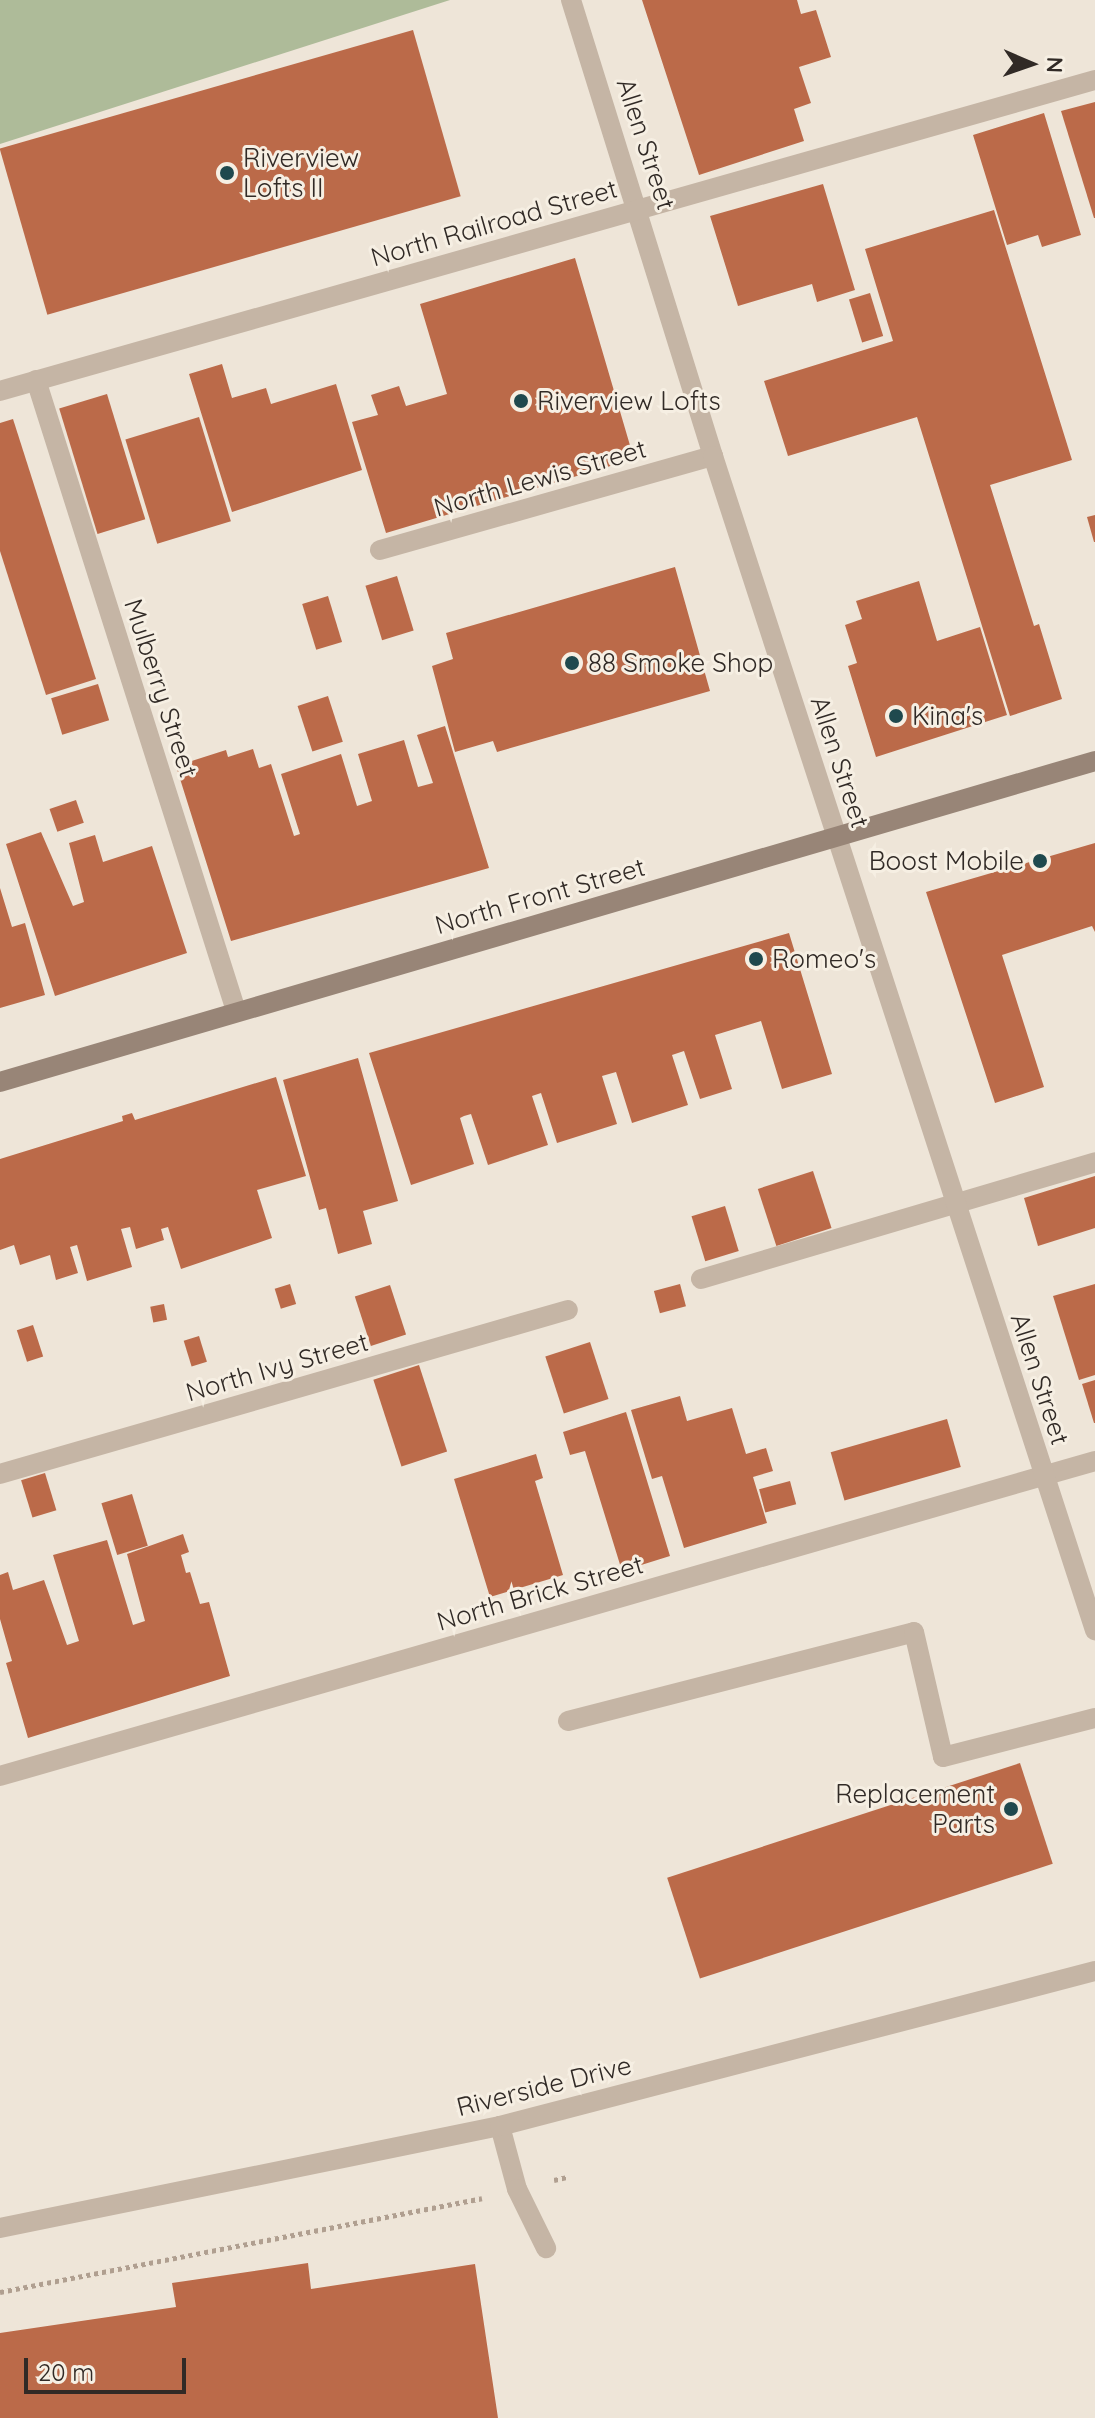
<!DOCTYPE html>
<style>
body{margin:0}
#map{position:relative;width:1095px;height:2418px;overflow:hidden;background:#eee5d8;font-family:Quicksand,sans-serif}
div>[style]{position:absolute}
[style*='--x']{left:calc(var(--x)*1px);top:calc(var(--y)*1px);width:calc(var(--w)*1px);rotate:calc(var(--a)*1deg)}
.green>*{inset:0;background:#aebb99}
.building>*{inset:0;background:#bb6a49;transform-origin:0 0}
.path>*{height:5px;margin-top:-2.5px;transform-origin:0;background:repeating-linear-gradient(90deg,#b09f90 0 4px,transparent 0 8px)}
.lane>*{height:20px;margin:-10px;padding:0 10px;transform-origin:10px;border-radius:10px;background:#c5b5a5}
.street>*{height:20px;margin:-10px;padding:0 10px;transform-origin:10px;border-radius:10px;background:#c5b5a5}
.secondary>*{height:20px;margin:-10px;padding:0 10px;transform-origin:10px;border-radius:10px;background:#988577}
.dots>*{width:22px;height:22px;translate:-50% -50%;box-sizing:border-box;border:4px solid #f6efe3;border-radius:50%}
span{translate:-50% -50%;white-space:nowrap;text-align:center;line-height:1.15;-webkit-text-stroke:6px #f6efe3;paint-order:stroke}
.street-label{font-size:26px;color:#312a26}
.poi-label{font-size:26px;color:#312a26}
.left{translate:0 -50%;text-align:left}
.right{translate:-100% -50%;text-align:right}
.north{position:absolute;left:991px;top:24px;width:80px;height:80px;-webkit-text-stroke:6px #f6efe3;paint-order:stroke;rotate:92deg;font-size:22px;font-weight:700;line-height:32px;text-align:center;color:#312a26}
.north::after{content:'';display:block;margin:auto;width:28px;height:36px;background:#312a26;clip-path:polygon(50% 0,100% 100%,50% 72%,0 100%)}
.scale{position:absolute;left:24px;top:2358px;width:162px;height:36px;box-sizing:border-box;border:4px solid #312a26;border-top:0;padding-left:10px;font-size:24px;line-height:28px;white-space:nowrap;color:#312a26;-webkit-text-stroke:6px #f6efe3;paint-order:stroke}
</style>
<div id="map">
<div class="green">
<i style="clip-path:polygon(0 0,450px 0,0 144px)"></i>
</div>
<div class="building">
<i style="clip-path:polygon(642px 0,797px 0,801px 14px,816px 10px,831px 57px,799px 67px,811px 103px,794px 109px,804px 141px,699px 175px)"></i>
<i style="left:413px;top:30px;width:173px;height:430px;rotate:74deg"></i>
<i style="clip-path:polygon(1095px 102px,1095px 218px,1094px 218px,1061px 111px)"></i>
<i style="clip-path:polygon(1044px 113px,1081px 235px,1042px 247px,1038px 235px,1007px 245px,973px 135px)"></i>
<i style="clip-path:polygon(823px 184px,855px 290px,817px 302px,812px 284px,738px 306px,710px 216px)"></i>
<i style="clip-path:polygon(994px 210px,1072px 460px,990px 485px,1034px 626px,1039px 624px,1062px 699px,1010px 716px,917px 417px,788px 456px,764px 381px,893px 341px,865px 249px)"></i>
<i style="clip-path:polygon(575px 258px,634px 459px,386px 533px,352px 422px,378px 415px,371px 395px,399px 386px,406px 406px,447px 394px,420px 304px)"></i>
<i style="left:870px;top:293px;width:45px;height:22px;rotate:73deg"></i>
<i style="clip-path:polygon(222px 364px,232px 398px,266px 388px,271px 404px,336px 384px,362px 470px,232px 512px,189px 374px)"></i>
<i style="left:107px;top:394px;width:131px;height:50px;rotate:73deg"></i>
<i style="left:199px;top:417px;width:109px;height:77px;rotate:73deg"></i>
<i style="clip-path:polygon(13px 419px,96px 679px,46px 695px,0 551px,0 423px)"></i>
<i style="clip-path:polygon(1095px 515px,1095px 542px,1094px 542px,1087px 517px)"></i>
<i style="clip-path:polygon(675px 567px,710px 691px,497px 752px,493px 741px,455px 752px,432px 666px,453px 659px,446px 633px)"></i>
<i style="left:397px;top:576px;width:57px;height:33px;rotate:73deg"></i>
<i style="clip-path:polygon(919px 581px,937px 641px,980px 627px,1007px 715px,876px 757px,848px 666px,857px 663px,845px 625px,862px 619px,856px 601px)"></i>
<i style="left:328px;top:596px;width:48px;height:27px;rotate:73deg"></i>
<i style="left:98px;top:684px;width:38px;height:49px;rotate:73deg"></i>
<i style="left:328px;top:696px;width:48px;height:32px;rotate:72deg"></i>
<i style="clip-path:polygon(445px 726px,489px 868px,231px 941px,176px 766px,226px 750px,228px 757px,253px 749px,259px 768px,271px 764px,294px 836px,300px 834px,281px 774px,341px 754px,357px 806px,372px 801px,358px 754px,404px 740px,418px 787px,433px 783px,417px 735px)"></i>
<i style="left:76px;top:800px;width:24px;height:28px;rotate:71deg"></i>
<i style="clip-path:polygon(41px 832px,73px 906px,84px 902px,69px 843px,95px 835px,103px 862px,152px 846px,187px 953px,55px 996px,6px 844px)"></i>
<i style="clip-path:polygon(1095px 843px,1095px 932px,1092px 926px,1002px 955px,1044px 1087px,995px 1103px,926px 892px)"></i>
<i style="clip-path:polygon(0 888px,12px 927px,25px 923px,45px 995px,0 1008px)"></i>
<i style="clip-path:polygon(789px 933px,832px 1074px,782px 1089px,761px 1021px,715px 1035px,732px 1089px,700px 1099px,684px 1051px,672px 1055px,688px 1105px,632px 1123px,616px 1072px,602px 1076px,617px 1124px,557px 1143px,541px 1093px,532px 1096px,548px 1145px,488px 1165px,471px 1114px,464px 1116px,460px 1118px,474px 1164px,411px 1185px,369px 1053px)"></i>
<i style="clip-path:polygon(358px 1058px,398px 1201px,363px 1211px,372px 1244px,338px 1254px,326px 1208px,319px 1210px,283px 1080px)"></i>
<i style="clip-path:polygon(276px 1077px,306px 1176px,257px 1190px,272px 1238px,181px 1269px,168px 1227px,161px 1229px,164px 1240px,136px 1249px,130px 1227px,121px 1229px,132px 1267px,87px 1281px,77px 1245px,70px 1247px,78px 1273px,56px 1280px,50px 1255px,20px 1265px,14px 1245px,0 1250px,0 1159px,123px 1121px,122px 1116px,132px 1113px,135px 1120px)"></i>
<i style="left:813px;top:1171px;width:60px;height:58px;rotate:72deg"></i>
<i style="clip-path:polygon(1095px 1176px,1095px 1228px,1038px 1246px,1024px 1198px)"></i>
<i style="left:725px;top:1206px;width:47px;height:35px;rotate:73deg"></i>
<i style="left:290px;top:1284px;width:21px;height:16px;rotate:73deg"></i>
<i style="left:680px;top:1284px;width:23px;height:27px;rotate:75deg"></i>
<i style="clip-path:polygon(1095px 1284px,1095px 1375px,1079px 1380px,1053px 1296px)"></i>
<i style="left:390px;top:1285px;width:52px;height:37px;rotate:72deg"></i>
<i style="left:164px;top:1304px;width:16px;height:14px;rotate:79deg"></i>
<i style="left:33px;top:1325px;width:33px;height:17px;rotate:72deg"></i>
<i style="left:199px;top:1336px;width:27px;height:16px;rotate:73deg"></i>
<i style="left:590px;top:1342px;width:60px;height:47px;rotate:72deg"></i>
<i style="left:419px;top:1365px;width:91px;height:48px;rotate:72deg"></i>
<i style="clip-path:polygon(1095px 1380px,1095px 1423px,1094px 1423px,1082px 1384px)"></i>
<i style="clip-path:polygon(680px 1396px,687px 1421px,732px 1408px,746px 1454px,766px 1448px,773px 1471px,753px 1477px,767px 1523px,684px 1548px,662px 1476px,652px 1479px,631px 1410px)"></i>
<i style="clip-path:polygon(626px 1412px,670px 1556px,622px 1571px,585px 1451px,570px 1455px,563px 1432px)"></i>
<i style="left:947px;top:1419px;width:50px;height:121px;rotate:74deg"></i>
<i style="clip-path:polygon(536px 1454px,543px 1478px,535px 1481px,563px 1575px,490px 1597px,454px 1479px)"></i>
<i style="left:45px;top:1473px;width:39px;height:25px;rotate:73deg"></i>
<i style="left:790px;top:1481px;width:24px;height:32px;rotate:75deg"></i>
<i style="left:132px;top:1494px;width:54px;height:32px;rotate:73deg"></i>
<i style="clip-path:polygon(183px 1534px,189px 1552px,181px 1555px,186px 1573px,190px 1572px,200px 1604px,209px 1602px,230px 1676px,28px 1738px,6px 1663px,12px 1661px,0 1619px,0 1575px,8px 1572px,13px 1590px,44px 1580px,67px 1645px,79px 1641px,53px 1555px,107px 1540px,133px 1625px,145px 1621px,127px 1554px)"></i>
<i style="left:1020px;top:1763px;width:106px;height:371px;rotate:72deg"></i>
<i style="clip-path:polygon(308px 2263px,311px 2289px,475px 2264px,498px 2418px,0 2418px,0 2333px,176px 2307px,172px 2283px)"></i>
</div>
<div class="path">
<i style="--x:554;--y:2180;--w:13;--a:-13"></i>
<i style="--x:0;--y:2292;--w:491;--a:-11"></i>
</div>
<div class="lane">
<i style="--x:36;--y:380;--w:662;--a:72.41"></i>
<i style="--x:380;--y:550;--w:346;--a:-15.8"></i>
<i style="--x:701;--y:1279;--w:411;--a:-16.5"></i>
<i style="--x:0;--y:1474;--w:591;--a:-16.11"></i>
<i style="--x:568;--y:1721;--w:357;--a:-14.4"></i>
<i style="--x:914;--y:1632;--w:128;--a:76.9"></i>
<i style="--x:943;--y:1757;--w:157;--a:-14.4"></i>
<i style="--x:0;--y:1776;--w:1139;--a:-16.05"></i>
<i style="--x:500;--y:2126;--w:65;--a:74.9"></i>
<i style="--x:517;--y:2189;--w:66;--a:63.8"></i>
</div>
<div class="street">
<i style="--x:571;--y:0;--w:478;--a:72.7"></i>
<i style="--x:713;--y:456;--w:1235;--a:71.98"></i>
<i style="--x:0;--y:391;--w:1138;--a:-15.86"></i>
<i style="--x:0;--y:2228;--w:510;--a:-11.53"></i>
<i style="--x:500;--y:2126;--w:615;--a:-14.6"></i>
</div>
<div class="secondary">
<i style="--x:0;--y:1082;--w:1141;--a:-16.34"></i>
</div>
<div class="dots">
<i style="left:227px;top:173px;background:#1f494e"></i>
<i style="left:521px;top:401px;background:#1f494e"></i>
<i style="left:572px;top:663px;background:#1f494e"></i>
<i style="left:896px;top:716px;background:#1f494e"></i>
<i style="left:1040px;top:861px;background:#1f494e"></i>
<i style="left:756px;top:959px;background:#1f494e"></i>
<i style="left:1011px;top:1809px;background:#1f494e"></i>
</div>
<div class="street-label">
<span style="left:646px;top:144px;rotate:72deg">Allen Street</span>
<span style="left:494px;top:223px;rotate:-16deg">North Railroad Street</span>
<span style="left:540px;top:478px;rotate:-16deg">North Lewis Street</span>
<span style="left:161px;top:688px;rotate:72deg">Mulberry Street</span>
<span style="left:840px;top:762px;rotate:72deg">Allen Street</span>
<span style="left:540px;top:896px;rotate:-16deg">North Front Street</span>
<span style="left:277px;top:1367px;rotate:-16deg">North Ivy Street</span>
<span style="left:1040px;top:1379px;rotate:72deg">Allen Street</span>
<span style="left:540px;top:1593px;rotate:-16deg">North Brick Street</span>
<span style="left:544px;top:2086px;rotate:-14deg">Riverside Drive</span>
</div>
<div class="poi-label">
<span class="left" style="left:243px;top:173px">Riverview<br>Lofts II</span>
<span class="left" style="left:537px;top:401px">Riverview Lofts</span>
<span class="left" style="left:588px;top:663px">88 Smoke Shop</span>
<span class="left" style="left:912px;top:716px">Kina's</span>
<span class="right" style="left:1024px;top:861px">Boost Mobile</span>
<span class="left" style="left:772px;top:959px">Romeo's</span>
<span class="right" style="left:995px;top:1809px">Replacement<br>Parts</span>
</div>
<div class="north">N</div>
<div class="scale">20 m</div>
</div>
